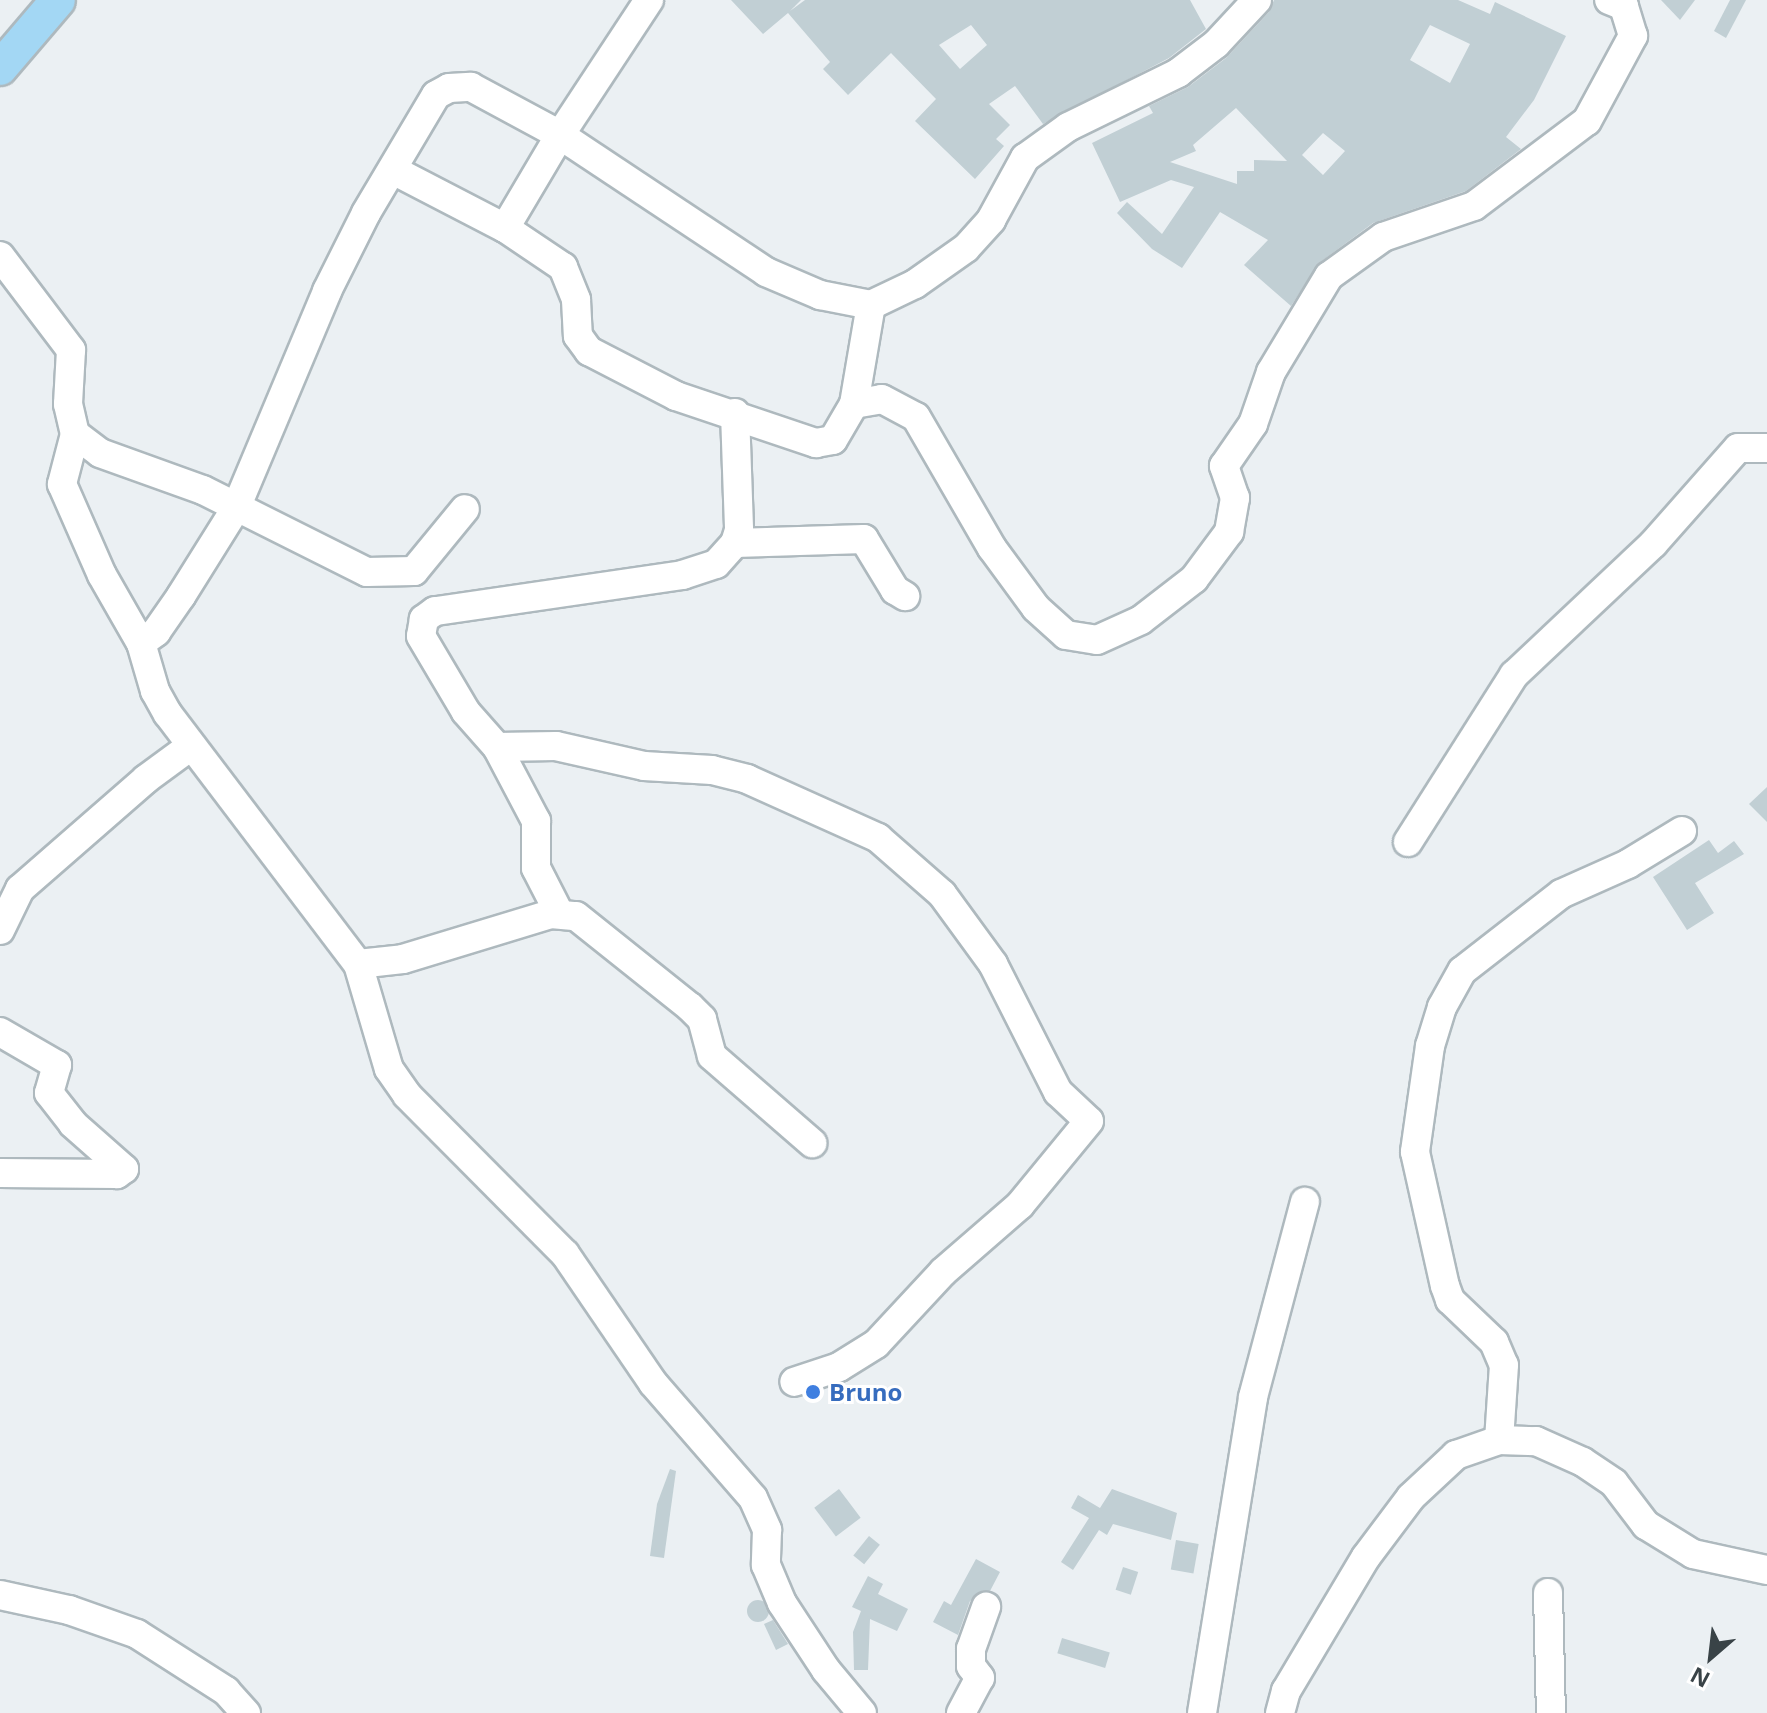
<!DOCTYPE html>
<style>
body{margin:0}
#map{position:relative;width:1767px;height:1713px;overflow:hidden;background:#ebf0f3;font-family:"Open Sans",sans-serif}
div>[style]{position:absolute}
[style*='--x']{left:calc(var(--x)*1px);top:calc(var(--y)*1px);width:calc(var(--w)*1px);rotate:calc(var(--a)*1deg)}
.building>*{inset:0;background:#c1cfd4;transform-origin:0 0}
.round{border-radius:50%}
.roads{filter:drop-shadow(2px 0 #aeb9be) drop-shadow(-2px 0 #aeb9be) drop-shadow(0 2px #aeb9be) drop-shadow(0 -2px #aeb9be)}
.minor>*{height:28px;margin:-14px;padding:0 14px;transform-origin:14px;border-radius:14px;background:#fff}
.major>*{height:34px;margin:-17px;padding:0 17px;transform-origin:17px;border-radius:17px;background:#a3d7f4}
.dots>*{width:22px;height:22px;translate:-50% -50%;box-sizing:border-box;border:4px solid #fff;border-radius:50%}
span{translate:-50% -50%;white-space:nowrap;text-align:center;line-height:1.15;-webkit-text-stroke:6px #fff;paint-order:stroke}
.shop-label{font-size:24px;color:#366cbe;font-weight:700}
.left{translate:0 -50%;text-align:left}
.north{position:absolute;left:1671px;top:1617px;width:80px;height:80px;-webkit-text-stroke:6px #fff;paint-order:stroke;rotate:208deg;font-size:22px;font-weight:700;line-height:32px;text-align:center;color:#394347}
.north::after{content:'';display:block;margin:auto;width:28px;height:36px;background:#394347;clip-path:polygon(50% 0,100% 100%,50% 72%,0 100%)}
</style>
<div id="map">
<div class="building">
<i style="clip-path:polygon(evenodd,731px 0,801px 0,790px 11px,805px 0,1190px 0,1206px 29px,1169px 58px,1043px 124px,1015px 86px,989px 104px,1010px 125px,996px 139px,1004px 146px,975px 179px,915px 121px,936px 99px,891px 53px,848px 95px,823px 69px,830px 62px,788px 13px,763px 34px,731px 0,971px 25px,987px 45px,960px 69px,939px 45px,971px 25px)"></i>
<i style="clip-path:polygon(evenodd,1274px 0,1458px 0,1490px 14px,1495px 2px,1566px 36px,1534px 100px,1506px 137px,1521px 149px,1466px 191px,1373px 223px,1319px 263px,1291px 306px,1244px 265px,1268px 240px,1220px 212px,1182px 268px,1152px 249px,1117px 213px,1127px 202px,1162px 234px,1194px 187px,1171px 180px,1120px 202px,1092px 143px,1153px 113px,1149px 106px,1188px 87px,1226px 58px,1269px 12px,1274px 0,1430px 25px,1470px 44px,1450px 83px,1410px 60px,1430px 25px,1274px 0,1236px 108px,1287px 161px,1254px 160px,1254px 171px,1237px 171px,1237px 184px,1170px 162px,1196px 151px,1193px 145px,1236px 108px,1274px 0,1323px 133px,1345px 151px,1323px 175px,1302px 155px,1323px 133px)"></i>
<i style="clip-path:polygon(1661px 0,1695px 0,1680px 20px)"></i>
<i style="clip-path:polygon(1730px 0,1746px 0,1726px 38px,1714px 31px)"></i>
<i style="clip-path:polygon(1767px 787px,1767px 822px,1749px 804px)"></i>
<i style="clip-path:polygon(1709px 840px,1718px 853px,1734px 841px,1744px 854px,1695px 883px,1714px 913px,1687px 930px,1653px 877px)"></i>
<i style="clip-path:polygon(670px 1469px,676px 1471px,664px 1558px,650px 1556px,657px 1504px)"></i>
<i style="left:839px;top:1489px;width:36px;height:31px;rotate:53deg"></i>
<i style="clip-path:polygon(1112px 1489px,1177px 1513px,1171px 1540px,1113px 1524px,1107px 1535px,1099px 1530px,1073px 1570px,1061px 1562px,1089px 1518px,1071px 1508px,1078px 1495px,1100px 1508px)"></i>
<i style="left:869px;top:1536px;width:14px;height:25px;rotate:39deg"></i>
<i style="left:1176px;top:1540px;width:23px;height:30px;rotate:10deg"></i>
<i style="clip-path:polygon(976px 1559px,1000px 1572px,990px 1591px,970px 1601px,958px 1635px,933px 1622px,944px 1601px,951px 1605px)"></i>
<i style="left:1123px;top:1567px;width:16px;height:24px;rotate:18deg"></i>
<i style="clip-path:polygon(868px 1576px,883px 1584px,878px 1594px,908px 1609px,897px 1631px,870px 1619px,868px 1670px,854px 1670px,853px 1632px,861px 1611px,852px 1607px)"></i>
<i class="round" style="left:747px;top:1600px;width:22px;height:22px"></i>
<i style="clip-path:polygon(773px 1620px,788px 1644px,776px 1650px,764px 1624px)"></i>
<i style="left:1062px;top:1638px;width:50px;height:16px;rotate:17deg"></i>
</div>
<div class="roads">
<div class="minor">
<i style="--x:649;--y:0;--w:162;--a:123.4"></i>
<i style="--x:560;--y:135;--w:247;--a:33.6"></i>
<i style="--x:766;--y:272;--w:59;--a:23.1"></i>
<i style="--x:820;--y:295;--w:52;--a:11.1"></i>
<i style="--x:871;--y:305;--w:49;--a:-25.5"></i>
<i style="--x:915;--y:284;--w:62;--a:-35.2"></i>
<i style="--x:966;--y:248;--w:38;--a:-48"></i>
<i style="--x:991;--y:220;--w:71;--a:-61.3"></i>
<i style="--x:1025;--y:158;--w:53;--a:-35.8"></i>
<i style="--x:1068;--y:127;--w:123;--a:-26.1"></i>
<i style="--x:1178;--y:73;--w:48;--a:-37.3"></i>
<i style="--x:1216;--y:44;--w:60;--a:-47"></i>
<i style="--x:393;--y:170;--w:126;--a:27.4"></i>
<i style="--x:505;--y:228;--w:70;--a:33.9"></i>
<i style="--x:563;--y:267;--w:35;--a:68"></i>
<i style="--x:576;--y:300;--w:36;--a:87"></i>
<i style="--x:578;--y:336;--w:19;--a:54"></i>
<i style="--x:589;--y:351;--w:98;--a:27.3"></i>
<i style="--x:676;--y:396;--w:148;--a:18.6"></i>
<i style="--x:816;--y:443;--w:17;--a:-10"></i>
<i style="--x:833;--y:440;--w:42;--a:-59.7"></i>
<i style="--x:854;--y:404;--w:100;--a:-80.3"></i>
<i style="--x:0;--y:256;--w:118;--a:52.9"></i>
<i style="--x:71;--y:350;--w:54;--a:93.2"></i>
<i style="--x:68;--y:404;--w:31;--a:77"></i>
<i style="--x:75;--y:434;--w:31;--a:37"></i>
<i style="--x:100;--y:453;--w:109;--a:19.8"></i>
<i style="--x:203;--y:490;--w:183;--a:26.6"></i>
<i style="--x:367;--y:572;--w:47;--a:-1.2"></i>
<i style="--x:414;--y:571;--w:80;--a:-50.6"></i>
<i style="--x:854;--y:404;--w:28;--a:-10"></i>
<i style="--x:882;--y:399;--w:38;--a:28"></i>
<i style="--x:916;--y:417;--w:151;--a:59.9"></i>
<i style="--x:992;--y:548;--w:74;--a:53.7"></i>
<i style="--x:1036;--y:608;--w:40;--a:42"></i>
<i style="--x:1066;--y:635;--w:31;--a:9"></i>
<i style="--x:1097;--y:640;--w:48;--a:-24.4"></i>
<i style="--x:1141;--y:620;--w:67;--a:-37.7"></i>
<i style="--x:1194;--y:579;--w:59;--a:-53.3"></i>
<i style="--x:1229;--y:532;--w:35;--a:-80"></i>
<i style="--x:1235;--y:498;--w:34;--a:-109"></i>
<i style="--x:1224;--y:466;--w:51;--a:-55.4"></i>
<i style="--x:1253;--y:424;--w:55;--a:-70.9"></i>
<i style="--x:1271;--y:372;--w:112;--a:-58.9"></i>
<i style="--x:1329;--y:276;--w:67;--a:-35.8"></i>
<i style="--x:1383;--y:237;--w:96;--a:-18.8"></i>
<i style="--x:1474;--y:206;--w:141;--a:-37"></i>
<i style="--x:1587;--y:121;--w:97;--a:-61.6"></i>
<i style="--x:1633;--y:36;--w:31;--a:-107"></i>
<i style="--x:1624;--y:6;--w:16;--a:-158"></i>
<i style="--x:735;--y:413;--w:117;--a:88"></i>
<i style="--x:739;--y:530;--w:14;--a:107"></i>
<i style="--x:735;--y:543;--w:28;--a:132"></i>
<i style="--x:716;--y:564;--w:35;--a:162"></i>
<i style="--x:683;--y:575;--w:251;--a:171.7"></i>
<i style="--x:435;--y:611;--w:14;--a:144"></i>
<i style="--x:424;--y:619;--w:17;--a:100"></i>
<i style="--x:421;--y:636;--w:88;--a:59.4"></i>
<i style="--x:466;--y:712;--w:47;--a:48.5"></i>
<i style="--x:497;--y:747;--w:59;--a:-1"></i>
<i style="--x:556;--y:746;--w:90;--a:12.8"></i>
<i style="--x:644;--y:766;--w:68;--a:3.4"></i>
<i style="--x:712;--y:770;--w:36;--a:14"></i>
<i style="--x:747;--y:779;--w:144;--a:24.2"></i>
<i style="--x:878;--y:838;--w:85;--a:41.2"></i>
<i style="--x:942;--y:894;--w:87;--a:53.9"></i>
<i style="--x:993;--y:964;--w:144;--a:63.1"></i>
<i style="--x:1058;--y:1092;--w:42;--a:43.1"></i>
<i style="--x:1089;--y:1121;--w:109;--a:129.4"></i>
<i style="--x:1020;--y:1205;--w:102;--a:139"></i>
<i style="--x:943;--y:1272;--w:98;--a:132.9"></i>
<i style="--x:876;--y:1344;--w:44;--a:148.1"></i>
<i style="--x:839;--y:1367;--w:47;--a:161.6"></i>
<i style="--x:75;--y:434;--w:52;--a:104.6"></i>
<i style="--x:62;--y:484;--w:99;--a:66.3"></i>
<i style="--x:102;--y:575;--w:78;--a:60.2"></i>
<i style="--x:141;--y:643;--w:50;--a:73.7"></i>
<i style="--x:155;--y:691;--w:26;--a:61"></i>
<i style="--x:168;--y:714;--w:314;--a:52.8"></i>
<i style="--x:358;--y:964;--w:109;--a:73.6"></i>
<i style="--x:389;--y:1069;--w:32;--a:55"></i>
<i style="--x:407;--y:1095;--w:224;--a:45.2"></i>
<i style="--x:565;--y:1254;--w:156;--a:55.7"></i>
<i style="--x:653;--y:1383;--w:152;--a:49"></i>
<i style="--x:753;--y:1498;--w:35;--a:66"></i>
<i style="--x:767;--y:1530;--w:35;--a:92"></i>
<i style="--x:766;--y:1565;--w:41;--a:67.2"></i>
<i style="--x:782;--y:1603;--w:80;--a:56.7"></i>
<i style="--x:826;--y:1670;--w:56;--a:50.1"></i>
<i style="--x:735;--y:543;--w:129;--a:-1.8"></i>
<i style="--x:864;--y:539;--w:60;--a:58.7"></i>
<i style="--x:895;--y:590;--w:12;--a:31"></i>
<i style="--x:141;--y:643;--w:19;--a:-36"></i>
<i style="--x:156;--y:632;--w:44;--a:-55.2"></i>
<i style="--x:181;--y:596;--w:104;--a:-58"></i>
<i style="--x:236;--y:508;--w:235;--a:-67.2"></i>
<i style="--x:327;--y:291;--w:87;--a:-63.4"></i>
<i style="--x:366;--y:213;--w:137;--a:-59.3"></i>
<i style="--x:436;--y:95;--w:15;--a:-28"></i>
<i style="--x:449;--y:88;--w:22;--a:-3"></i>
<i style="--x:471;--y:87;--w:101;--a:28.3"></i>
<i style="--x:560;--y:135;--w:108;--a:120.6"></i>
<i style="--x:497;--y:747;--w:84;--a:62.2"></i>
<i style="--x:536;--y:821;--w:47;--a:90"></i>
<i style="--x:536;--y:868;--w:51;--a:62.9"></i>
<i style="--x:1682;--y:831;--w:63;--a:148.6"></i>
<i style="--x:1628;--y:864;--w:73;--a:155.9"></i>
<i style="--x:1561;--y:894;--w:125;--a:142.1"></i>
<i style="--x:1462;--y:971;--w:41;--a:119.1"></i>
<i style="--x:1442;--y:1007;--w:41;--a:107.1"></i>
<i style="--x:1430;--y:1046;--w:107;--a:98.1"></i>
<i style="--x:1415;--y:1152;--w:137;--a:77.4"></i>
<i style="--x:1445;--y:1286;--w:15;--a:70"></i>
<i style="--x:1450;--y:1300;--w:61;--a:43.7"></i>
<i style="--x:1494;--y:1342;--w:25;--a:67"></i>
<i style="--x:1504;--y:1365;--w:75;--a:93.8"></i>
<i style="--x:1499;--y:1440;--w:37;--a:2"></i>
<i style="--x:1536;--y:1441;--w:51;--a:24.1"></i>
<i style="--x:1583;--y:1462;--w:37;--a:34"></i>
<i style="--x:1614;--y:1483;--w:53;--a:52.7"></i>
<i style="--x:1646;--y:1525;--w:55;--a:31.7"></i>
<i style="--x:1693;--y:1554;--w:76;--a:12.2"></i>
<i style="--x:1408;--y:842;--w:198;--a:-57.6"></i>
<i style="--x:1514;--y:675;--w:191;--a:-43.3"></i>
<i style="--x:1653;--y:544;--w:128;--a:-48.5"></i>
<i style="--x:1738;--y:448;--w:29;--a:0"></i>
<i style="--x:0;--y:930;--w:46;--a:-64"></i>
<i style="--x:20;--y:889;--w:167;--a:-41.1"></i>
<i style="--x:146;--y:779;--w:56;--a:-36.3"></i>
<i style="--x:358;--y:964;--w:45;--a:-6.3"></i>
<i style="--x:403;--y:959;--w:155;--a:-16.9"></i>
<i style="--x:551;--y:914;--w:25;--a:5"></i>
<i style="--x:576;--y:916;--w:146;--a:38.6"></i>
<i style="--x:690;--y:1007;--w:17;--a:45"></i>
<i style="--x:702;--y:1019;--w:38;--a:75"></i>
<i style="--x:712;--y:1056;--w:133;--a:41"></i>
<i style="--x:0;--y:1032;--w:66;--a:30.1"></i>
<i style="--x:57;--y:1065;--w:29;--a:106"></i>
<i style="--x:49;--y:1093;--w:39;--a:52"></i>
<i style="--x:73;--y:1124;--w:68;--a:41.4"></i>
<i style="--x:124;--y:1169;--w:9;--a:144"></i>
<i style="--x:117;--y:1174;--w:117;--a:-179.5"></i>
<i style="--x:1548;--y:1593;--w:120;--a:88.6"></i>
<i style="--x:0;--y:1595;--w:71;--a:12.3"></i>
<i style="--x:69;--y:1610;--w:72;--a:19.4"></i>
<i style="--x:137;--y:1634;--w:106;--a:32.6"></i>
<i style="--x:226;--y:1691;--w:30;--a:48"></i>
<i style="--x:961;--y:1713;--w:40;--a:-62"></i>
<i style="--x:980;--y:1678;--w:15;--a:-127"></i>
<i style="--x:971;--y:1666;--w:17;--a:-90"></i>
<i style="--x:971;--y:1649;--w:45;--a:-70.3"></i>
<i style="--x:1202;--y:1713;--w:320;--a:-80.8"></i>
<i style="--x:1253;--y:1397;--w:202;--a:-75.1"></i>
<i style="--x:1280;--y:1713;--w:23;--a:-75"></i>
<i style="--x:1286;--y:1691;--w:156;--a:-59.2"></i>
<i style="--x:1366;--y:1557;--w:75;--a:-53.1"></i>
<i style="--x:1411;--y:1497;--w:62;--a:-43"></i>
<i style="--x:1456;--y:1455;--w:46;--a:-19.2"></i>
</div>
<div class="major">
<i style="--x:0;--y:68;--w:89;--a:-49.5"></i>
</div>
</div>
<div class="dots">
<i style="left:813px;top:1392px;background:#3f7fe0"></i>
</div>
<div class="shop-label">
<span class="left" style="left:829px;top:1392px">Bruno</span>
</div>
<div class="north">N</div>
</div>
